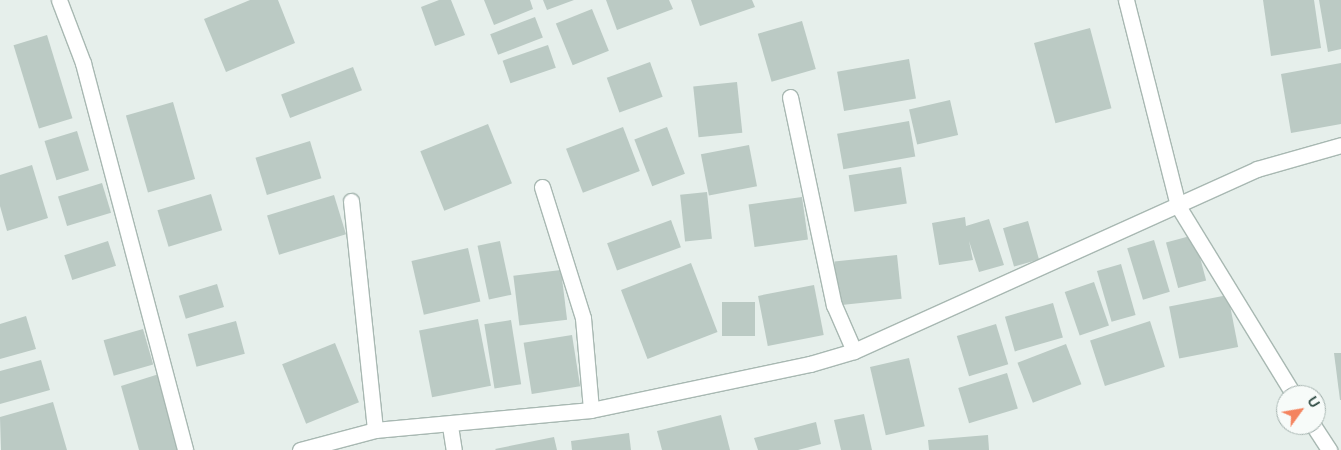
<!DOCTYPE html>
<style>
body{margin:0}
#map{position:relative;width:1341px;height:450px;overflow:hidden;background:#e6efeb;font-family:"Nunito Sans",sans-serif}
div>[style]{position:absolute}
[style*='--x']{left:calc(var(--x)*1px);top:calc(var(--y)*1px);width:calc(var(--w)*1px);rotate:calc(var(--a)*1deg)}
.building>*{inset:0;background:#bbcac4;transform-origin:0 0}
.roads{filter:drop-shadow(1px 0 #a8b8b2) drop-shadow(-1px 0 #a8b8b2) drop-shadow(0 1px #a8b8b2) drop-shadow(0 -1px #a8b8b2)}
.minor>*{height:15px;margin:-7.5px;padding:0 7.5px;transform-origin:7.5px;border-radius:7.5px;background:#fff}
span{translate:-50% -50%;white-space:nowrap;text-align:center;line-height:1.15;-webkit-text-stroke:4.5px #f7fbf9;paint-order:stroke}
.north{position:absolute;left:1276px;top:385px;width:50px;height:50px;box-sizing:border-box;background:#f7fbf9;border:1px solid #a3b1ad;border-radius:50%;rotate:58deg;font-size:14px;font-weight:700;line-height:20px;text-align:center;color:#24423a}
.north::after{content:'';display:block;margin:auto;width:18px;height:22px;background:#f4845f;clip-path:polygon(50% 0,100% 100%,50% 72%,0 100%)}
</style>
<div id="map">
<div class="building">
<i style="clip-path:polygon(250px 0,278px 0,295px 43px,226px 72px,204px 19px)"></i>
<i style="clip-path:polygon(439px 0,451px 0,465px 35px,435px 46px,421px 7px)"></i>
<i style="clip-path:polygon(484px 0,530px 0,533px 9px,494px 25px)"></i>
<i style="clip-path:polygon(543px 0,574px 0,547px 10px)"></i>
<i style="clip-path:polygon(606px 0,669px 0,673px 9px,617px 30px)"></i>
<i style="clip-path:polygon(691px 0,752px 0,755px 7px,700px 26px)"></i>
<i style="clip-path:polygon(1263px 0,1314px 0,1321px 48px,1271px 56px)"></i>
<i style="clip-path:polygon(1319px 0,1341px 0,1341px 49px,1328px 52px)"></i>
<i style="left:592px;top:9px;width:45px;height:39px;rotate:68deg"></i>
<i style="left:535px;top:17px;width:22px;height:48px;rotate:69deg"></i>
<i style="left:802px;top:21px;width:50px;height:46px;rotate:74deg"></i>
<i style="left:1090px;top:28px;width:83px;height:58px;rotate:75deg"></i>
<i style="left:47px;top:35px;width:87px;height:35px;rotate:73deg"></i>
<i style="left:548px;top:45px;width:24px;height:48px;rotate:71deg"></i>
<i style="left:909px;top:59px;width:40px;height:73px;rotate:80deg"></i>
<i style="left:650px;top:62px;width:37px;height:46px;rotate:70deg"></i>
<i style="clip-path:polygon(1341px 63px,1341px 124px,1291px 133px,1281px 74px)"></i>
<i style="left:353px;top:67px;width:25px;height:77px;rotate:69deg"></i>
<i style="left:737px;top:82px;width:51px;height:44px;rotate:84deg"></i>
<i style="left:950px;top:100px;width:36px;height:42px;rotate:77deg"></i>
<i style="left:173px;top:102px;width:80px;height:49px;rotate:74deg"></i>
<i style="left:909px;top:121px;width:36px;height:73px;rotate:80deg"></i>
<i style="left:488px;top:124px;width:64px;height:73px;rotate:68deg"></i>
<i style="left:623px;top:127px;width:47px;height:61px;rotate:69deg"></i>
<i style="left:667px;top:127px;width:50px;height:35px;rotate:69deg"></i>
<i style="left:77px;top:131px;width:41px;height:34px;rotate:73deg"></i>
<i style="left:310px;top:141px;width:39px;height:57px;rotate:73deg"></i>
<i style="left:749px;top:145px;width:42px;height:49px;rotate:79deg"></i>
<i style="clip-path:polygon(32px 165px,48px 218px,7px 231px,0 206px,0 175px)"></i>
<i style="left:901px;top:167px;width:37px;height:53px;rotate:81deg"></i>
<i style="left:102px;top:183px;width:31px;height:46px;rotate:73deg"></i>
<i style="left:707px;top:192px;width:47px;height:27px;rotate:84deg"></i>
<i style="left:211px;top:194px;width:38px;height:56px;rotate:73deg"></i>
<i style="left:334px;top:195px;width:41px;height:70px;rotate:73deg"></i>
<i style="left:802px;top:197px;width:43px;height:54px;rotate:82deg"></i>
<i style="clip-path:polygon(965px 217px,966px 226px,989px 219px,1004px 265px,979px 272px,969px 241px,973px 260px,939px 265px,932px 223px)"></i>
<i style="left:671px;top:220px;width:29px;height:68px;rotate:70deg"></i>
<i style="left:1028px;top:221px;width:40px;height:26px;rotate:74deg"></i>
<i style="left:1194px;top:235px;width:47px;height:29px;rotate:75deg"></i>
<i style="left:1154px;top:240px;width:54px;height:28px;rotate:73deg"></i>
<i style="left:108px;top:241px;width:26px;height:46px;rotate:72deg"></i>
<i style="left:500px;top:241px;width:55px;height:23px;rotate:78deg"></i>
<i style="left:468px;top:248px;width:55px;height:58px;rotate:77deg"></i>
<i style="left:897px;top:255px;width:44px;height:63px;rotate:84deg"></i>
<i style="left:691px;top:263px;width:74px;height:75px;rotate:69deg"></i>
<i style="left:1121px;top:264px;width:53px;height:25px;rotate:74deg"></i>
<i style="left:561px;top:270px;width:50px;height:48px;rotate:83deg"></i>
<i style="left:1094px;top:282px;width:46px;height:31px;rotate:71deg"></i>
<i style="left:217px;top:284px;width:24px;height:40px;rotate:73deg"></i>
<i style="left:814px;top:285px;width:51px;height:57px;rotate:79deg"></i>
<i style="left:1228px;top:295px;width:53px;height:60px;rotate:79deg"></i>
<i style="left:722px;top:302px;width:33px;height:34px"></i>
<i style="left:1053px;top:303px;width:36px;height:50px;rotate:74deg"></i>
<i style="clip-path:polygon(26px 316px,36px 349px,0 359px,0 324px)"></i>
<i style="left:478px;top:319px;width:68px;height:60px;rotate:79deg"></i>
<i style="left:511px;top:320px;width:65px;height:27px;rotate:81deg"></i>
<i style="left:236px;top:321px;width:34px;height:50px;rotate:75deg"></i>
<i style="left:1150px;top:321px;width:48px;height:63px;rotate:72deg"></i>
<i style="left:996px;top:324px;width:42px;height:41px;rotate:73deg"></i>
<i style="left:143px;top:329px;width:37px;height:41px;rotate:74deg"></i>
<i style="left:572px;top:335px;width:52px;height:49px;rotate:81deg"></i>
<i style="left:335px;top:343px;width:64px;height:57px;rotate:68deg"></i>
<i style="left:1066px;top:344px;width:43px;height:52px;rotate:69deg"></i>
<i style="clip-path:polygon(1334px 353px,1341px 353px,1341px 400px,1340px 400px)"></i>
<i style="left:909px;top:358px;width:70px;height:40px;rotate:77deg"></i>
<i style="clip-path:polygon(41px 360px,50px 390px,0 404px,0 371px)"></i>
<i style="left:1007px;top:373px;width:37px;height:51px;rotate:73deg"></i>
<i style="clip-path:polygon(159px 374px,181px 450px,139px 450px,121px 386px)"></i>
<i style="clip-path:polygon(53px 402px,67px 450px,1px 450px,0 417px)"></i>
<i style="clip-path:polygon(864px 414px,872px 450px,841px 450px,834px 420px)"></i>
<i style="clip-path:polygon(721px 415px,730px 450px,662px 450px,657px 431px)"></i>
<i style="clip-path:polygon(816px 422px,821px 444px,798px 450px,758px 450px,754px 438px)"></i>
<i style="clip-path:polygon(629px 433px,631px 450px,572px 450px,571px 441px)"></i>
<i style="clip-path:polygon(988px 435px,989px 450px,929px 450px,928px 440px)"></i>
<i style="clip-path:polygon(554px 437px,557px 450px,496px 450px,495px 449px)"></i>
</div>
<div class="roads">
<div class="minor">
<i style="--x:59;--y:0;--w:67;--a:69.1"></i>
<i style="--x:83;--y:63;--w:400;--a:75.2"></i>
<i style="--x:1126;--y:0;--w:212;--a:75.8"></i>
<i style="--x:1178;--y:206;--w:222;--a:58.5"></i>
<i style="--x:790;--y:97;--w:213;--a:78.1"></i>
<i style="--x:834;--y:305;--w:50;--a:66.5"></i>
<i style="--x:542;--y:187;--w:137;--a:72.6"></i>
<i style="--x:583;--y:318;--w:92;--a:85"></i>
<i style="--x:351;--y:201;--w:230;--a:84"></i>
<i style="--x:1313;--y:425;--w:30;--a:57"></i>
<i style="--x:450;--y:426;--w:24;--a:81"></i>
<i style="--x:300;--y:450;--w:78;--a:-14.9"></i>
<i style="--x:375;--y:430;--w:217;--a:-5.3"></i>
<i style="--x:591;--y:410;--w:224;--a:-11.9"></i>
<i style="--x:810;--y:364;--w:46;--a:-16.5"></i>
<i style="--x:854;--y:351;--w:442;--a:-24.3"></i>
<i style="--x:1257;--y:169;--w:87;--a:-15.9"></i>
</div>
</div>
<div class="north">U</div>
</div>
